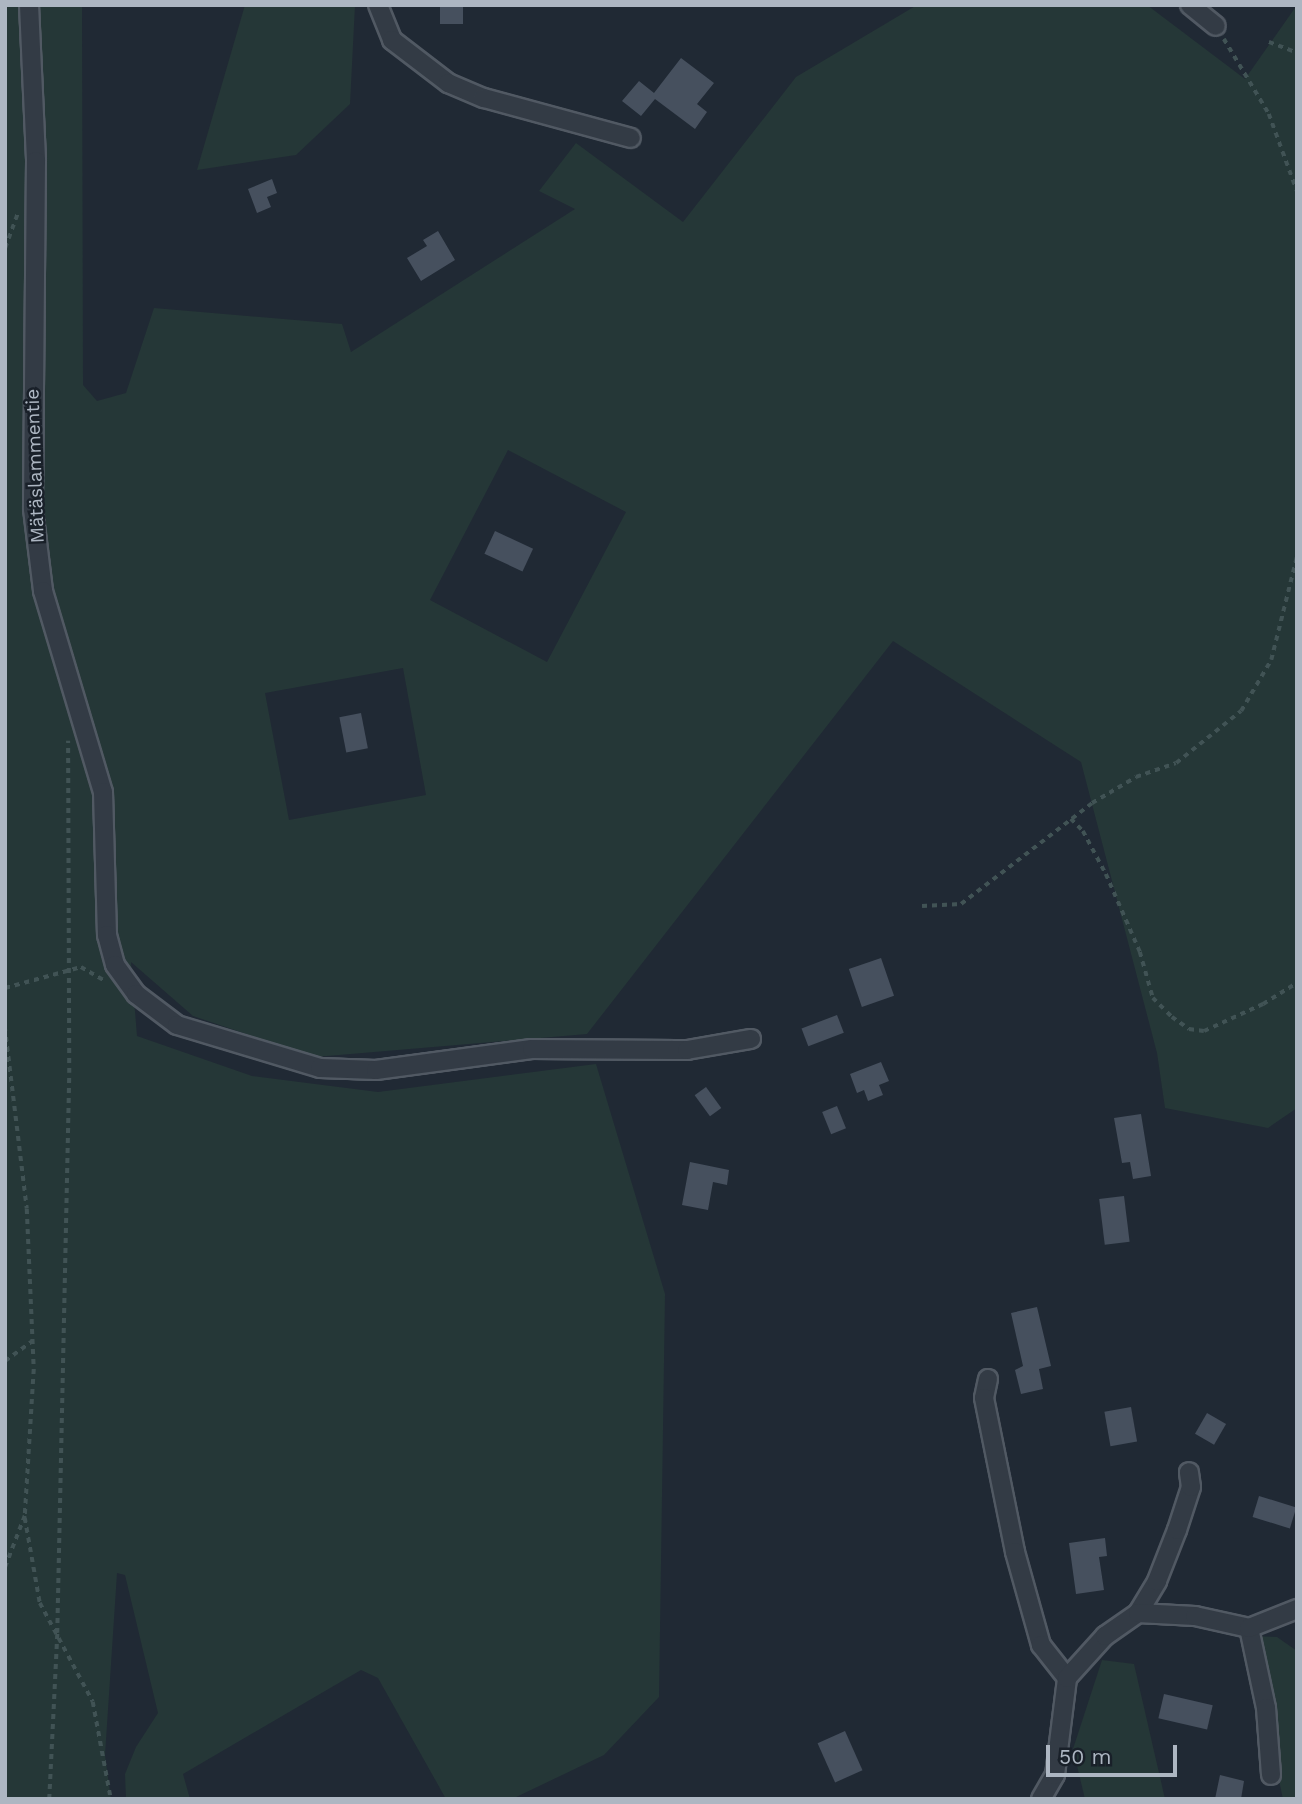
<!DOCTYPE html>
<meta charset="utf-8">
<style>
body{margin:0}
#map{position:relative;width:1302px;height:1804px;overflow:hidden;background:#202934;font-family:"Work Sans",sans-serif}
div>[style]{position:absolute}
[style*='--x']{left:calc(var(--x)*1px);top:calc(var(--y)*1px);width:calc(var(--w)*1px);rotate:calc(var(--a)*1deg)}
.green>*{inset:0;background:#253737}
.building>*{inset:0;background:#46505e;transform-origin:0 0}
.path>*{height:3.5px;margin-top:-1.75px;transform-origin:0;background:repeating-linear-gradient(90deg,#415355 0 5px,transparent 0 10px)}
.roads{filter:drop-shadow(2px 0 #515963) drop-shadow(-2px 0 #515963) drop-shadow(0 2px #515963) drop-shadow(0 -2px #515963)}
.street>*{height:18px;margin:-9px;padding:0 9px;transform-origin:9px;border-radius:9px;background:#333b45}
span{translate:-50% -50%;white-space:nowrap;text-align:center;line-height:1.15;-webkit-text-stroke:5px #192029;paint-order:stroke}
.street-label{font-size:19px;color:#adb6c2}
.frame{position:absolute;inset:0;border:7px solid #adb6c2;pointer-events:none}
.scale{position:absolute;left:1046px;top:1745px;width:131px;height:32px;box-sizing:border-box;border:4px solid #adb6c2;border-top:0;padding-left:9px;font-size:21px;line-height:24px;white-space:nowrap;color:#adb6c2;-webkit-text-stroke:5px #192029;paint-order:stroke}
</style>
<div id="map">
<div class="green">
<i style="clip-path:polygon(evenodd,5px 5px,82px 5px,83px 385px,97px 401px,126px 393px,154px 308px,342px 324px,351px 352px,575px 209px,539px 191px,576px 143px,683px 222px,796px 77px,917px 5px,1147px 5px,1245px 79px,1297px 5px,1297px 1108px,1268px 1128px,1165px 1108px,1157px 1053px,1081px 762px,893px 641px,587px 1034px,315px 1057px,193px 1016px,131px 962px,137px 1036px,252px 1076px,378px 1092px,596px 1064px,665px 1294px,659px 1697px,604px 1755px,512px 1799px,446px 1799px,378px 1678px,361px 1670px,183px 1774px,190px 1799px,126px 1799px,125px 1774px,136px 1747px,158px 1713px,125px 1575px,117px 1573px,105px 1755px,111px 1799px,5px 1799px,5px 5px,508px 450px,626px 512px,547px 662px,430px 600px,508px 450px,5px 5px,403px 668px,426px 795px,289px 820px,265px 693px,403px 668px)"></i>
<i style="clip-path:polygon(245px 5px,355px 5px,350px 104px,296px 155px,197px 170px)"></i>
<i style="clip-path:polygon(1248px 1636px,1277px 1637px,1297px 1651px,1297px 1799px,1283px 1799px)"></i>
<i style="clip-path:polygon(1102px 1660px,1134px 1664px,1165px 1799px,1085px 1799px,1073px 1749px)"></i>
</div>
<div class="building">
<i style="left:440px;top:5px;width:23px;height:19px"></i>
<i style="clip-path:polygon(681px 58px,714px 83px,697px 104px,707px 112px,695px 129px,655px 99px,641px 116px,622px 101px,639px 81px,654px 93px)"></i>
<i style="clip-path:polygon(272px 179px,277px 193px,267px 197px,271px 207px,257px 213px,248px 189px)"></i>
<i style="clip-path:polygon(438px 231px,455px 260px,421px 281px,407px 258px,427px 246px,423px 240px)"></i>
<i style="left:495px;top:531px;width:42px;height:25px;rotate:25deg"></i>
<i style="left:361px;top:713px;width:36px;height:22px;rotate:79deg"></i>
<i style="left:881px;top:958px;width:40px;height:34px;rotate:71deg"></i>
<i style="left:837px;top:1015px;width:19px;height:38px;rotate:69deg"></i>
<i style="clip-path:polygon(881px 1062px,889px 1081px,879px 1085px,883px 1095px,868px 1101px,864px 1090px,857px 1093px,850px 1074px)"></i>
<i style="left:706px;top:1087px;width:26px;height:14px;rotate:54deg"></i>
<i style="left:837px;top:1106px;width:24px;height:16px;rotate:68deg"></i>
<i style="clip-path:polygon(1141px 1114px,1151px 1176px,1133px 1179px,1130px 1162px,1122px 1163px,1114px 1118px)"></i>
<i style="clip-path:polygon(690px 1162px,729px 1170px,727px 1185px,713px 1182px,708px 1210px,682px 1205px)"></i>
<i style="left:1124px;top:1196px;width:46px;height:25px;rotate:83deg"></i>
<i style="clip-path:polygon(1037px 1307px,1051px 1366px,1039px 1369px,1043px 1389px,1021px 1394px,1015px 1370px,1023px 1366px,1011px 1313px)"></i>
<i style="left:1131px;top:1407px;width:35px;height:27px;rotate:80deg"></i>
<i style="left:1207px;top:1413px;width:22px;height:24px;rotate:30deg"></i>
<i style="left:1259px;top:1496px;width:39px;height:22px;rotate:17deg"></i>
<i style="clip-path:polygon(1105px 1538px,1107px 1556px,1099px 1557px,1104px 1590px,1076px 1594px,1069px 1543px)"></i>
<i style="left:1164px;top:1694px;width:50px;height:25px;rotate:13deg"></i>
<i style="left:845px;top:1731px;width:43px;height:30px;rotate:66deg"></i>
<i style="clip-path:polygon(1220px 1775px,1244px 1781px,1241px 1799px,1215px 1799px)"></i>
</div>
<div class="path">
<i style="--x:1224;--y:39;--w:87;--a:59"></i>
<i style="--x:1269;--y:114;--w:82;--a:70"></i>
<i style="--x:1269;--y:42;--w:30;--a:21"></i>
<i style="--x:5;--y:248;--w:38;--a:-70"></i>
<i style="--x:1071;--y:819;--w:17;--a:45"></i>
<i style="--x:1083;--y:831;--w:49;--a:61.9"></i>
<i style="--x:1106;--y:874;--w:85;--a:66.4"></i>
<i style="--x:1140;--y:952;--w:48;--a:74.2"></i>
<i style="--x:1153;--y:998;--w:27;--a:45"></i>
<i style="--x:1172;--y:1017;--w:21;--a:35"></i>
<i style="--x:1189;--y:1029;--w:15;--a:8"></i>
<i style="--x:1204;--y:1031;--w:65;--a:-24.6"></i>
<i style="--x:1263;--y:1004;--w:40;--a:-32"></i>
<i style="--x:922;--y:906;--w:39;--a:-3"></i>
<i style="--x:961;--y:904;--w:165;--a:-37.6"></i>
<i style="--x:1092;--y:803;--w:51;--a:-30.6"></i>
<i style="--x:1136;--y:777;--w:42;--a:-19.3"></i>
<i style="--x:1176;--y:763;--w:83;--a:-38.7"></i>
<i style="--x:1241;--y:711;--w:59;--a:-59.5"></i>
<i style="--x:1271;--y:660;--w:107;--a:-76"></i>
<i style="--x:5;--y:988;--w:79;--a:-15.4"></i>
<i style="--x:81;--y:967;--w:28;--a:30"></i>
<i style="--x:5;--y:1027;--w:183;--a:83.1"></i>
<i style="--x:27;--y:1209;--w:160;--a:87.5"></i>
<i style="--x:34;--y:1369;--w:147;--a:93.5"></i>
<i style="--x:25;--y:1516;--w:56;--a:111"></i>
<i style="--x:5;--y:1361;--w:34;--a:-36"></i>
<i style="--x:25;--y:1518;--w:86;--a:80"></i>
<i style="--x:40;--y:1603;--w:112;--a:61.8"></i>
<i style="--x:93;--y:1702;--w:99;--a:79.5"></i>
<i style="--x:49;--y:1799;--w:166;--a:-87.2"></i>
<i style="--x:57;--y:1633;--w:560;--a:-88.77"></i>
<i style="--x:69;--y:1073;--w:332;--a:-90.2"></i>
</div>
<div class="roads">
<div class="street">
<i style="--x:29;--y:5;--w:156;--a:87.4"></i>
<i style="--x:36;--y:161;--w:348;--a:90.5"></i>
<i style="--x:33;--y:509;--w:83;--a:83"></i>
<i style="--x:43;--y:591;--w:210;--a:73.4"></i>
<i style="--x:103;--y:792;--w:143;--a:88.4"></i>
<i style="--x:107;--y:935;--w:31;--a:75"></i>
<i style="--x:115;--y:965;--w:36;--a:54"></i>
<i style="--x:136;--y:994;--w:51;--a:37.1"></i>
<i style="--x:177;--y:1025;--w:149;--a:16.7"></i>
<i style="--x:320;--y:1068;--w:56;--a:2"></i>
<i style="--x:376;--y:1070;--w:157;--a:-7.7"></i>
<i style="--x:532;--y:1049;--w:155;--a:0.4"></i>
<i style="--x:687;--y:1050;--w:65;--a:-9.8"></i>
<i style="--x:378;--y:5;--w:38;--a:68"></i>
<i style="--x:392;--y:40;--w:71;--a:37.5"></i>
<i style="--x:448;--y:83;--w:39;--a:23"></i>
<i style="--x:484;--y:98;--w:152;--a:15.2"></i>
<i style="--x:1190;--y:5;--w:33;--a:39"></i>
<i style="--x:988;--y:1379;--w:19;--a:102"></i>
<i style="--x:984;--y:1398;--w:157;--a:78.6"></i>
<i style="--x:1015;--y:1552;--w:97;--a:74.4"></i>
<i style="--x:1041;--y:1645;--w:42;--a:51.8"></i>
<i style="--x:1138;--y:1613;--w:37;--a:-59"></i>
<i style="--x:1157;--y:1581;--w:55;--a:-68.6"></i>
<i style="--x:1177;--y:1530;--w:45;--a:-72"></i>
<i style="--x:1191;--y:1487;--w:15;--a:-98"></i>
<i style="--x:1249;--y:1628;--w:82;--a:78"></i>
<i style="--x:1266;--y:1708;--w:67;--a:85.7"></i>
<i style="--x:1041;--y:1799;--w:28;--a:-60"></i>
<i style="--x:1055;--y:1775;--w:98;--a:-82.9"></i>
<i style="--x:1067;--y:1678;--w:57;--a:-47.9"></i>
<i style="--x:1105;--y:1636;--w:40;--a:-34.9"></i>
<i style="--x:1138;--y:1613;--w:57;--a:3"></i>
<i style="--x:1195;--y:1616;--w:55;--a:12.5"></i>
<i style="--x:1249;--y:1628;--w:52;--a:-21.6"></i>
</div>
</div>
<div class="street-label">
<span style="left:35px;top:466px;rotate:-92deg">Mätäslammentie</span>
</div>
<div class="frame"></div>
<div class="scale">50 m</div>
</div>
